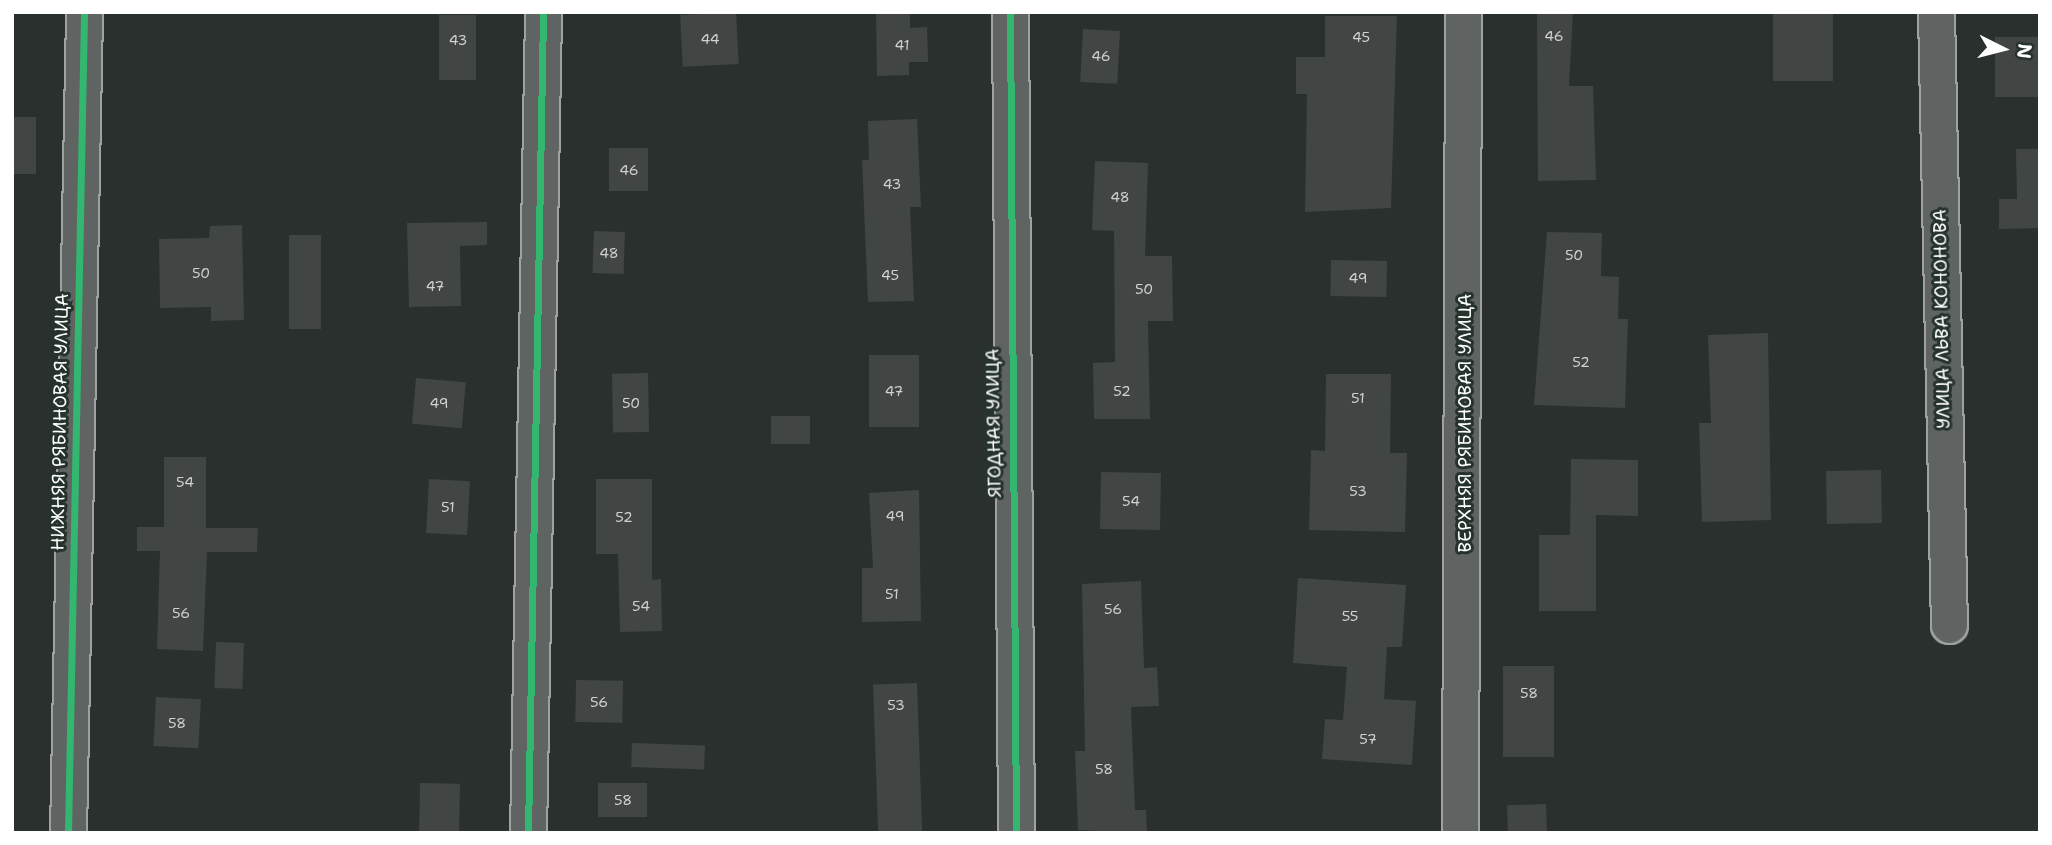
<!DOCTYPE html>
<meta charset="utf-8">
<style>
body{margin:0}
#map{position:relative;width:2052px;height:845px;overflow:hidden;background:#29302d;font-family:"Shantell Sans",sans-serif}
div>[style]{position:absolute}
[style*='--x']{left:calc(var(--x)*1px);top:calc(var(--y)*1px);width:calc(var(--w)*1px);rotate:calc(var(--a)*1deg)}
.building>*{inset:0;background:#414644;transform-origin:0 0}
.roads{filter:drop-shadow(2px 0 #9fa2a0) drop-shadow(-2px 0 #9fa2a0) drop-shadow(0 2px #9fa2a0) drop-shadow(0 -2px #9fa2a0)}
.minor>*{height:35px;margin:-17.5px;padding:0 17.5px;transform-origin:17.5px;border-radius:17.5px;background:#5f6362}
.cycleway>*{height:7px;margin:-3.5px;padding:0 3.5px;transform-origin:3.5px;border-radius:3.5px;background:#33b770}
span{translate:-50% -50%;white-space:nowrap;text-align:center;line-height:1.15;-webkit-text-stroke:6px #26332d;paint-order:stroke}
.number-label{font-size:14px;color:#d0d1d0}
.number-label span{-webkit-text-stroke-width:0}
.street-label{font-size:18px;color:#fff}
.frame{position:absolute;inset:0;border:14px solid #fff;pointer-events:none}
.north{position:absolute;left:1968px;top:14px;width:70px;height:70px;-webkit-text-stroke:5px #26332d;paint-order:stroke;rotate:96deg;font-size:19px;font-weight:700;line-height:28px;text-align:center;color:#fff}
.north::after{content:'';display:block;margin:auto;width:24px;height:32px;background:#fff;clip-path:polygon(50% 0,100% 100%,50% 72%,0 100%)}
</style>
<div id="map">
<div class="building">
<i style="left:736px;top:12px;width:52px;height:56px;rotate:87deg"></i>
<i style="clip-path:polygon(876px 12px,910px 12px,910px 28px,927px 27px,928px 62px,909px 62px,909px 75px,877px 76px)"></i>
<i style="clip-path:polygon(1537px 12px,1573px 12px,1569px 86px,1593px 86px,1596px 180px,1538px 181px)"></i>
<i style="left:1773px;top:12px;width:60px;height:69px"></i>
<i style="left:439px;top:15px;width:37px;height:65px"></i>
<i style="clip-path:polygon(1325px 16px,1397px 16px,1391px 208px,1305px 212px,1307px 94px,1296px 94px,1296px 57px,1325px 57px)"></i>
<i style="left:1083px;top:29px;width:37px;height:53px;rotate:3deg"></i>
<i style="left:2040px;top:37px;width:60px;height:45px;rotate:90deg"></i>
<i style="left:12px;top:117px;width:24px;height:57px"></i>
<i style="clip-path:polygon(917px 119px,921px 207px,910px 207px,914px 301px,868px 302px,862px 160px,869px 160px,868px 121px)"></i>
<i style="left:609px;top:148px;width:39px;height:43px"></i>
<i style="clip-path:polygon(2016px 149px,2040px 149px,2040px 228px,1999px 229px,1999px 199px,2017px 199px)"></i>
<i style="clip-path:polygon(1095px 161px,1148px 163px,1145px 256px,1172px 256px,1173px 321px,1148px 321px,1150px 419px,1094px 419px,1093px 363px,1115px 362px,1114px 231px,1092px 230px)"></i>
<i style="clip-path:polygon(487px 222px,487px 245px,460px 246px,461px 306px,409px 307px,407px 223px)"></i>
<i style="clip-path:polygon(242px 225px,244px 320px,211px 321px,211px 307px,160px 308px,159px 239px,209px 238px,210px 226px)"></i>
<i style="left:594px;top:231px;width:31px;height:42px;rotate:2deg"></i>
<i style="clip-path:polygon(1547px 232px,1602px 233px,1601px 276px,1619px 277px,1618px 319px,1628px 319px,1625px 408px,1534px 405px)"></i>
<i style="left:289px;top:235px;width:32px;height:94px"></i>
<i style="left:1331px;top:260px;width:56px;height:36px;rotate:1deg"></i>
<i style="clip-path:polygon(1768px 333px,1771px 520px,1702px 522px,1699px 423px,1711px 423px,1708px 335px)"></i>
<i style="left:869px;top:355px;width:50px;height:72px"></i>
<i style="left:648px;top:373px;width:59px;height:36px;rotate:89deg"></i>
<i style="clip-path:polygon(1326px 374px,1391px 374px,1390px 453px,1407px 453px,1405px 532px,1309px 530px,1311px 450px,1325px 451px)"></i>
<i style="left:416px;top:378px;width:50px;height:46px;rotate:5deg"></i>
<i style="left:810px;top:416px;width:28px;height:39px;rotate:90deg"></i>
<i style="clip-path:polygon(164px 457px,206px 457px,206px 528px,258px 528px,257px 552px,207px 552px,203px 651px,157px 649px,160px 551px,137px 551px,137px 527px,164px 527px)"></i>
<i style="clip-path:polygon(1571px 459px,1638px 460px,1638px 516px,1596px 515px,1596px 611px,1539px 611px,1539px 535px,1570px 535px)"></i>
<i style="left:1881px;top:470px;width:53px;height:55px;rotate:89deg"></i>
<i style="left:1101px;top:472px;width:60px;height:57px;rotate:1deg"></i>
<i style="left:429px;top:479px;width:41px;height:54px;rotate:3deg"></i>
<i style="clip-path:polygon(596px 479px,652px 479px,652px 580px,661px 579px,662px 631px,620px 632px,618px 554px,596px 554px)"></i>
<i style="clip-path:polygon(919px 490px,921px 621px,862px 622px,862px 568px,873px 568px,869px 493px)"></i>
<i style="clip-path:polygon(1298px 578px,1406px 585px,1402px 647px,1387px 647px,1384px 699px,1416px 701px,1412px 765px,1322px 759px,1325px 719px,1343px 720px,1347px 667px,1293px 663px)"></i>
<i style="clip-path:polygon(1141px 581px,1144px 668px,1157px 667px,1159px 706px,1131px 707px,1135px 810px,1146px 810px,1147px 833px,1078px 830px,1075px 751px,1085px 751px,1082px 584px)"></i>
<i style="left:216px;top:642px;width:28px;height:46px;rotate:2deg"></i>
<i style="left:1503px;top:666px;width:51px;height:91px"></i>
<i style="left:576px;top:680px;width:47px;height:42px;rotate:1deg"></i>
<i style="left:917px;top:683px;width:150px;height:44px;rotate:88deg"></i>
<i style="left:156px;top:697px;width:45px;height:49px;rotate:3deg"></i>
<i style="left:632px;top:743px;width:73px;height:24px;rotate:2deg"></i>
<i style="left:420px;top:783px;width:40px;height:50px;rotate:1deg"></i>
<i style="left:598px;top:783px;width:49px;height:34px"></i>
<i style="left:1546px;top:804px;width:29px;height:39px;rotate:88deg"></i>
</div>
<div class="roads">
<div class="minor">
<i style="--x:1010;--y:12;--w:821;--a:89.58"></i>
<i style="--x:1936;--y:12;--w:613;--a:88.79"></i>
<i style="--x:68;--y:833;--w:821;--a:-88.88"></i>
<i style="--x:528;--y:833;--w:821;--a:-88.95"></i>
<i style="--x:1460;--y:833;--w:821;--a:-89.79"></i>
</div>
</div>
<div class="cycleway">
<i style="--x:1010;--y:12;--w:821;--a:89.58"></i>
<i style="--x:68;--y:833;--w:821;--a:-88.88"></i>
<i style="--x:528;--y:833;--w:821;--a:-88.95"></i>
</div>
<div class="number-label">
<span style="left:1554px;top:36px">46</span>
<span style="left:1361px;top:37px">45</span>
<span style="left:710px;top:39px">44</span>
<span style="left:458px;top:40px">43</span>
<span style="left:902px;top:45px">41</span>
<span style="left:1101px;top:56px">46</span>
<span style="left:629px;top:170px">46</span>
<span style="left:892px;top:184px">43</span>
<span style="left:1120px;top:197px">48</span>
<span style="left:609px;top:253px">48</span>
<span style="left:1574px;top:255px">50</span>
<span style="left:201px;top:273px">50</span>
<span style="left:890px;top:275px">45</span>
<span style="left:1358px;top:278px">49</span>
<span style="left:435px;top:286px">47</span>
<span style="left:1144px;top:289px">50</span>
<span style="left:1581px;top:362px">52</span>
<span style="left:894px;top:391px">47</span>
<span style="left:1122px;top:391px">52</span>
<span style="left:1358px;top:398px">51</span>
<span style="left:439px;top:403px">49</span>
<span style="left:631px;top:403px">50</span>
<span style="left:185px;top:482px">54</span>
<span style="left:1358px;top:491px">53</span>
<span style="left:1131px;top:501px">54</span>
<span style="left:448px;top:507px">51</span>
<span style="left:895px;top:516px">49</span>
<span style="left:624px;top:517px">52</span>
<span style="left:892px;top:594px">51</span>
<span style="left:641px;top:606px">54</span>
<span style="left:1113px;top:609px">56</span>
<span style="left:181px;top:613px">56</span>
<span style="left:1350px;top:616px">55</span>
<span style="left:1529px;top:693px">58</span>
<span style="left:599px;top:702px">56</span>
<span style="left:896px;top:705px">53</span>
<span style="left:177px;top:723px">58</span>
<span style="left:1368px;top:739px">57</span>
<span style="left:1104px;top:769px">58</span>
<span style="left:623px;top:800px">58</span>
</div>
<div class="street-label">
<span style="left:1942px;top:319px;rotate:-91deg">УЛИЦА ЛЬВА КОНОНОВА</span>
<span style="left:60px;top:422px;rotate:-89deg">НИЖНЯЯ РЯБИНОВАЯ УЛИЦА</span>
<span style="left:994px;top:423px;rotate:-91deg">ЯГОДНАЯ УЛИЦА</span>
<span style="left:1465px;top:423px;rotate:-90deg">ВЕРХНЯЯ РЯБИНОВАЯ УЛИЦА</span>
</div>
<div class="frame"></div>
<div class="north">N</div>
</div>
